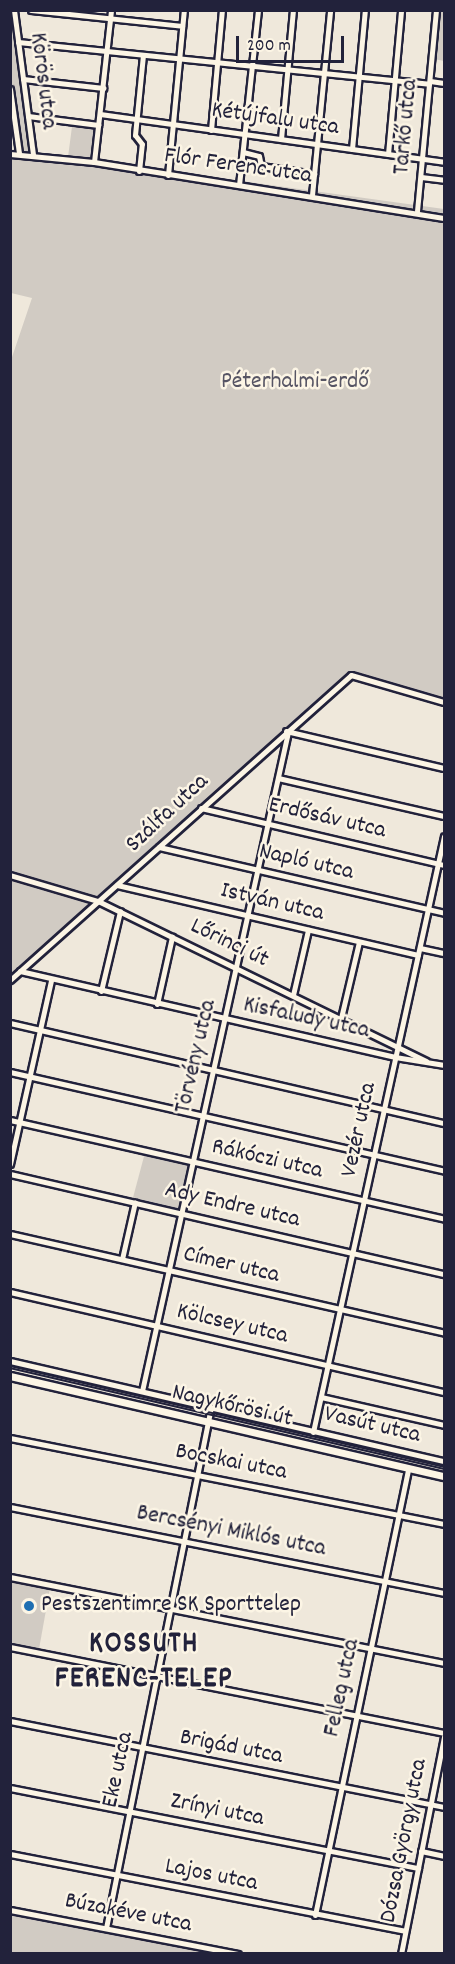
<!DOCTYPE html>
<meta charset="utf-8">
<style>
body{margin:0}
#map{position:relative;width:455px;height:1964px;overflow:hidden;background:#efe8db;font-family:Dekko,sans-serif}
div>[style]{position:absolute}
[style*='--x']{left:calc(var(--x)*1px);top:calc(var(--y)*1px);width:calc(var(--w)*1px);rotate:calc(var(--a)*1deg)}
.green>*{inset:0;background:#d1cbc3;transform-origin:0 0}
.roads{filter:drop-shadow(2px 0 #22223b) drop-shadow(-2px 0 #22223b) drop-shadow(0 2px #22223b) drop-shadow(0 -2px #22223b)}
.minor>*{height:5px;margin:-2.5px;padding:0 2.5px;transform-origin:2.5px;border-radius:2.5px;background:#fcf5e5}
.major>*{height:7px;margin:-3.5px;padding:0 3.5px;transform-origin:3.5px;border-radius:3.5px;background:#fcf5e5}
.rail>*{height:4px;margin-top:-2px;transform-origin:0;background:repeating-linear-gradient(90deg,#fcf5e5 0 4.5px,#22223b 0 9px);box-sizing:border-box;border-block:2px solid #22223b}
.dots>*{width:16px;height:16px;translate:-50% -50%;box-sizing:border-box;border:3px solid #fcf5e5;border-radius:50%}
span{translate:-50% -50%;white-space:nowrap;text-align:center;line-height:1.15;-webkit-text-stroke:5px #fcf5e5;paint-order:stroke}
.street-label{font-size:24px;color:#22223b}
.park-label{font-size:24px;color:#575564}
.poi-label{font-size:24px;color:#22223b}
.left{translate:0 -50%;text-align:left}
.district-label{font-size:30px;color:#22223b;font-weight:700;letter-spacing:1.5px}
.frame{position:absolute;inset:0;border:12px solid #22223b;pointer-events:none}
.scale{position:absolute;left:236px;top:36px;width:108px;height:27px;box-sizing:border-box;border:3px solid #22223b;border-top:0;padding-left:8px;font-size:18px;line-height:21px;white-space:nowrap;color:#22223b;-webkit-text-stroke:4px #fcf5e5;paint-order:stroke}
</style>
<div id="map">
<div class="green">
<i style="clip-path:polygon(15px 10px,35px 152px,68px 157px,73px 119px,102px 122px,98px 161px,444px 209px,444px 698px,353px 671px,347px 673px,11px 976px,10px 363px,32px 298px,11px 293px,10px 150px,16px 149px,10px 106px,10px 11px)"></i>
<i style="clip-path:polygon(439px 11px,444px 11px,444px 61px,434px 59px)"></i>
<i style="left:146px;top:1149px;width:48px;height:54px;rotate:15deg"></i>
<i style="clip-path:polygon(11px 1580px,50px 1588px,39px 1649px,11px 1644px)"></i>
<i style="clip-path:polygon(10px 1906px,242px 1952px,242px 1953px,11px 1953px)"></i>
</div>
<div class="roads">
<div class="minor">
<i style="--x:14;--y:10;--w:146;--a:82.5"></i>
<i style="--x:31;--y:10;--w:152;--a:6"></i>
<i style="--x:18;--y:42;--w:413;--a:5.8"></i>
<i style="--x:23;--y:79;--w:81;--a:6.4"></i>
<i style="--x:430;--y:81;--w:14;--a:8"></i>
<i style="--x:10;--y:89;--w:65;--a:82"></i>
<i style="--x:100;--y:114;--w:347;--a:7.9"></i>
<i style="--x:28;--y:116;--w:71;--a:7.3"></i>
<i style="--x:211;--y:130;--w:121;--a:-84.8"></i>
<i style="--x:281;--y:139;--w:130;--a:-84.7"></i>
<i style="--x:352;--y:149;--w:140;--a:-84.7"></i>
<i style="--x:243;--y:152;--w:16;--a:14"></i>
<i style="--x:259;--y:156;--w:10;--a:79"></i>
<i style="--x:261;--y:166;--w:54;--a:8.6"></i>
<i style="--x:10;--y:154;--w:84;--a:5.4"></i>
<i style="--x:94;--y:162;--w:354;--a:9.1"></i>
<i style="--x:388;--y:154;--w:145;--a:-84.8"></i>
<i style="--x:94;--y:162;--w:153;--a:-83.6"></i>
<i style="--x:139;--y:171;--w:27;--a:-84"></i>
<i style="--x:142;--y:144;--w:11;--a:-128"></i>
<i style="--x:135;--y:135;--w:80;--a:-84.3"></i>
<i style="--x:168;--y:175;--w:166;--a:-84.5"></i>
<i style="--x:421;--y:177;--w:23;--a:7"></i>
<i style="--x:239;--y:185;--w:176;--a:-83.8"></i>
<i style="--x:312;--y:195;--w:186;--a:-84.4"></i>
<i style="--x:417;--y:211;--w:202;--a:-84.6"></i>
<i style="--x:286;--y:731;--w:162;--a:13.2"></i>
<i style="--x:278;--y:778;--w:170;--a:12.9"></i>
<i style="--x:201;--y:808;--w:250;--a:13.2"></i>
<i style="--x:159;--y:847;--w:293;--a:13"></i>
<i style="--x:10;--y:875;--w:92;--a:16.5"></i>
<i style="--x:98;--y:901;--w:365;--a:26"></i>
<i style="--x:117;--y:885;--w:309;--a:13.1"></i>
<i style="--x:420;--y:948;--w:25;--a:12"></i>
<i style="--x:20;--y:971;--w:385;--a:12.9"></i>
<i style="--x:395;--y:1057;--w:50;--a:9.3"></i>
<i style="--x:10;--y:980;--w:457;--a:-41.8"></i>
<i style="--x:351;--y:675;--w:97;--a:16.2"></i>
<i style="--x:101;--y:991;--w:82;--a:-76.6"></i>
<i style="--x:293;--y:995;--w:67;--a:-77"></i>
<i style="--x:157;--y:1004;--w:69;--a:-77.4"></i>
<i style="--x:341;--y:1018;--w:78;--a:-76.7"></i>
<i style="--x:10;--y:1023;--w:445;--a:13"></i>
<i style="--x:10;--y:1072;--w:445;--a:12.8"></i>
<i style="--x:10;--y:1120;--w:445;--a:12.8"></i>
<i style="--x:10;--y:1164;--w:189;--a:-77.4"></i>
<i style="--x:10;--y:1174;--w:445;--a:13"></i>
<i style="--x:10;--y:1234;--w:445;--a:12.8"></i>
<i style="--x:122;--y:1259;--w:58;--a:-77.2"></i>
<i style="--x:10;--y:1292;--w:445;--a:13"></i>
<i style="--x:10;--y:1361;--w:445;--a:13"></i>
<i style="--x:142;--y:1391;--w:675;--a:-77.51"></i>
<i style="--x:321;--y:1397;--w:126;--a:12.8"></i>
<i style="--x:313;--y:1432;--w:610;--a:-77.6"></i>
<i style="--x:10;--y:1438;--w:442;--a:11.2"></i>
<i style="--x:10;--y:1507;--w:442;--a:11.2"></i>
<i style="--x:10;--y:1577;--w:442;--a:11.2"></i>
<i style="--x:10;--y:1647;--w:442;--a:11.2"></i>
<i style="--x:10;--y:1721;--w:442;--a:11.2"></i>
<i style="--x:10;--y:1788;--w:416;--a:11.1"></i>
<i style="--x:421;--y:1851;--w:24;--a:12"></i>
<i style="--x:10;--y:1854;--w:402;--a:11"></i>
<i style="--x:10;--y:1910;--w:232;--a:10.9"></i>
<i style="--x:315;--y:1915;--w:456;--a:-78.2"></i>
<i style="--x:106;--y:1928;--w:531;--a:-78.61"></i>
<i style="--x:401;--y:1954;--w:222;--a:-78.8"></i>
</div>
<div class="major">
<i style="--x:10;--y:1376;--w:445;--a:13"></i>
</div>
</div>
<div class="rail">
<i style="--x:10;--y:1367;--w:446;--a:13.1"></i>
</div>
<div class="dots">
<i style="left:29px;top:1606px;background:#1f6fb2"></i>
</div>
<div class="street-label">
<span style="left:42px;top:81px;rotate:83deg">Körös utca</span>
<span style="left:275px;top:120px;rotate:8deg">Kétújfalu utca</span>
<span style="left:407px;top:127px;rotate:-85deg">Tarkő utca</span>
<span style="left:238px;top:167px;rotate:8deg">Flór Ferenc utca</span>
<span style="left:168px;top:814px;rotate:-43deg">Szálfa utca</span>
<span style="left:327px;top:819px;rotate:13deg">Erdősáv utca</span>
<span style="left:306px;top:863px;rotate:13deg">Napló utca</span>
<span style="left:272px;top:903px;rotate:13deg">István utca</span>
<span style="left:229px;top:944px;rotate:26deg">Lőrinci út</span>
<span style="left:306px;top:1019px;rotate:12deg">Kisfaludy utca</span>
<span style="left:197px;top:1057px;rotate:-77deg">Törvény utca</span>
<span style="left:360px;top:1130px;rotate:-78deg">Vezér utca</span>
<span style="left:267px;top:1160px;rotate:13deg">Rákóczi utca</span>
<span style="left:232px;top:1206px;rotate:13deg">Ady Endre utca</span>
<span style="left:231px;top:1266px;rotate:13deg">Címer utca</span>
<span style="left:232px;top:1325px;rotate:13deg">Kölcsey utca</span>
<span style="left:232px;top:1407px;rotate:13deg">Nagykőrösi út</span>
<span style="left:372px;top:1426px;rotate:13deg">Vasút utca</span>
<span style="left:231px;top:1463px;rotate:11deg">Bocskai utca</span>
<span style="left:231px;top:1532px;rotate:11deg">Bercsényi Miklós utca</span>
<span style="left:343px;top:1688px;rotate:-78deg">Felleg utca</span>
<span style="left:231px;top:1748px;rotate:11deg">Brigád utca</span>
<span style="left:119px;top:1770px;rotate:-78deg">Eke utca</span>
<span style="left:217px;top:1811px;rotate:11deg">Zrínyi utca</span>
<span style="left:405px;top:1841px;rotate:-79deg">Dózsa György utca</span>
<span style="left:211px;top:1876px;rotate:11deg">Lajos utca</span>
<span style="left:128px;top:1914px;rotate:11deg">Búzakéve utca</span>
</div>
<div class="park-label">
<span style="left:295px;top:383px">Péterhalmi-erdő</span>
</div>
<div class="poi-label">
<span class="left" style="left:41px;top:1606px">Pestszentimre SK Sporttelep</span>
</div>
<div class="district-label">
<span style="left:144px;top:1663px">KOSSUTH<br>FERENC-TELEP</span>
</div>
<div class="frame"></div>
<div class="scale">200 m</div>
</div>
